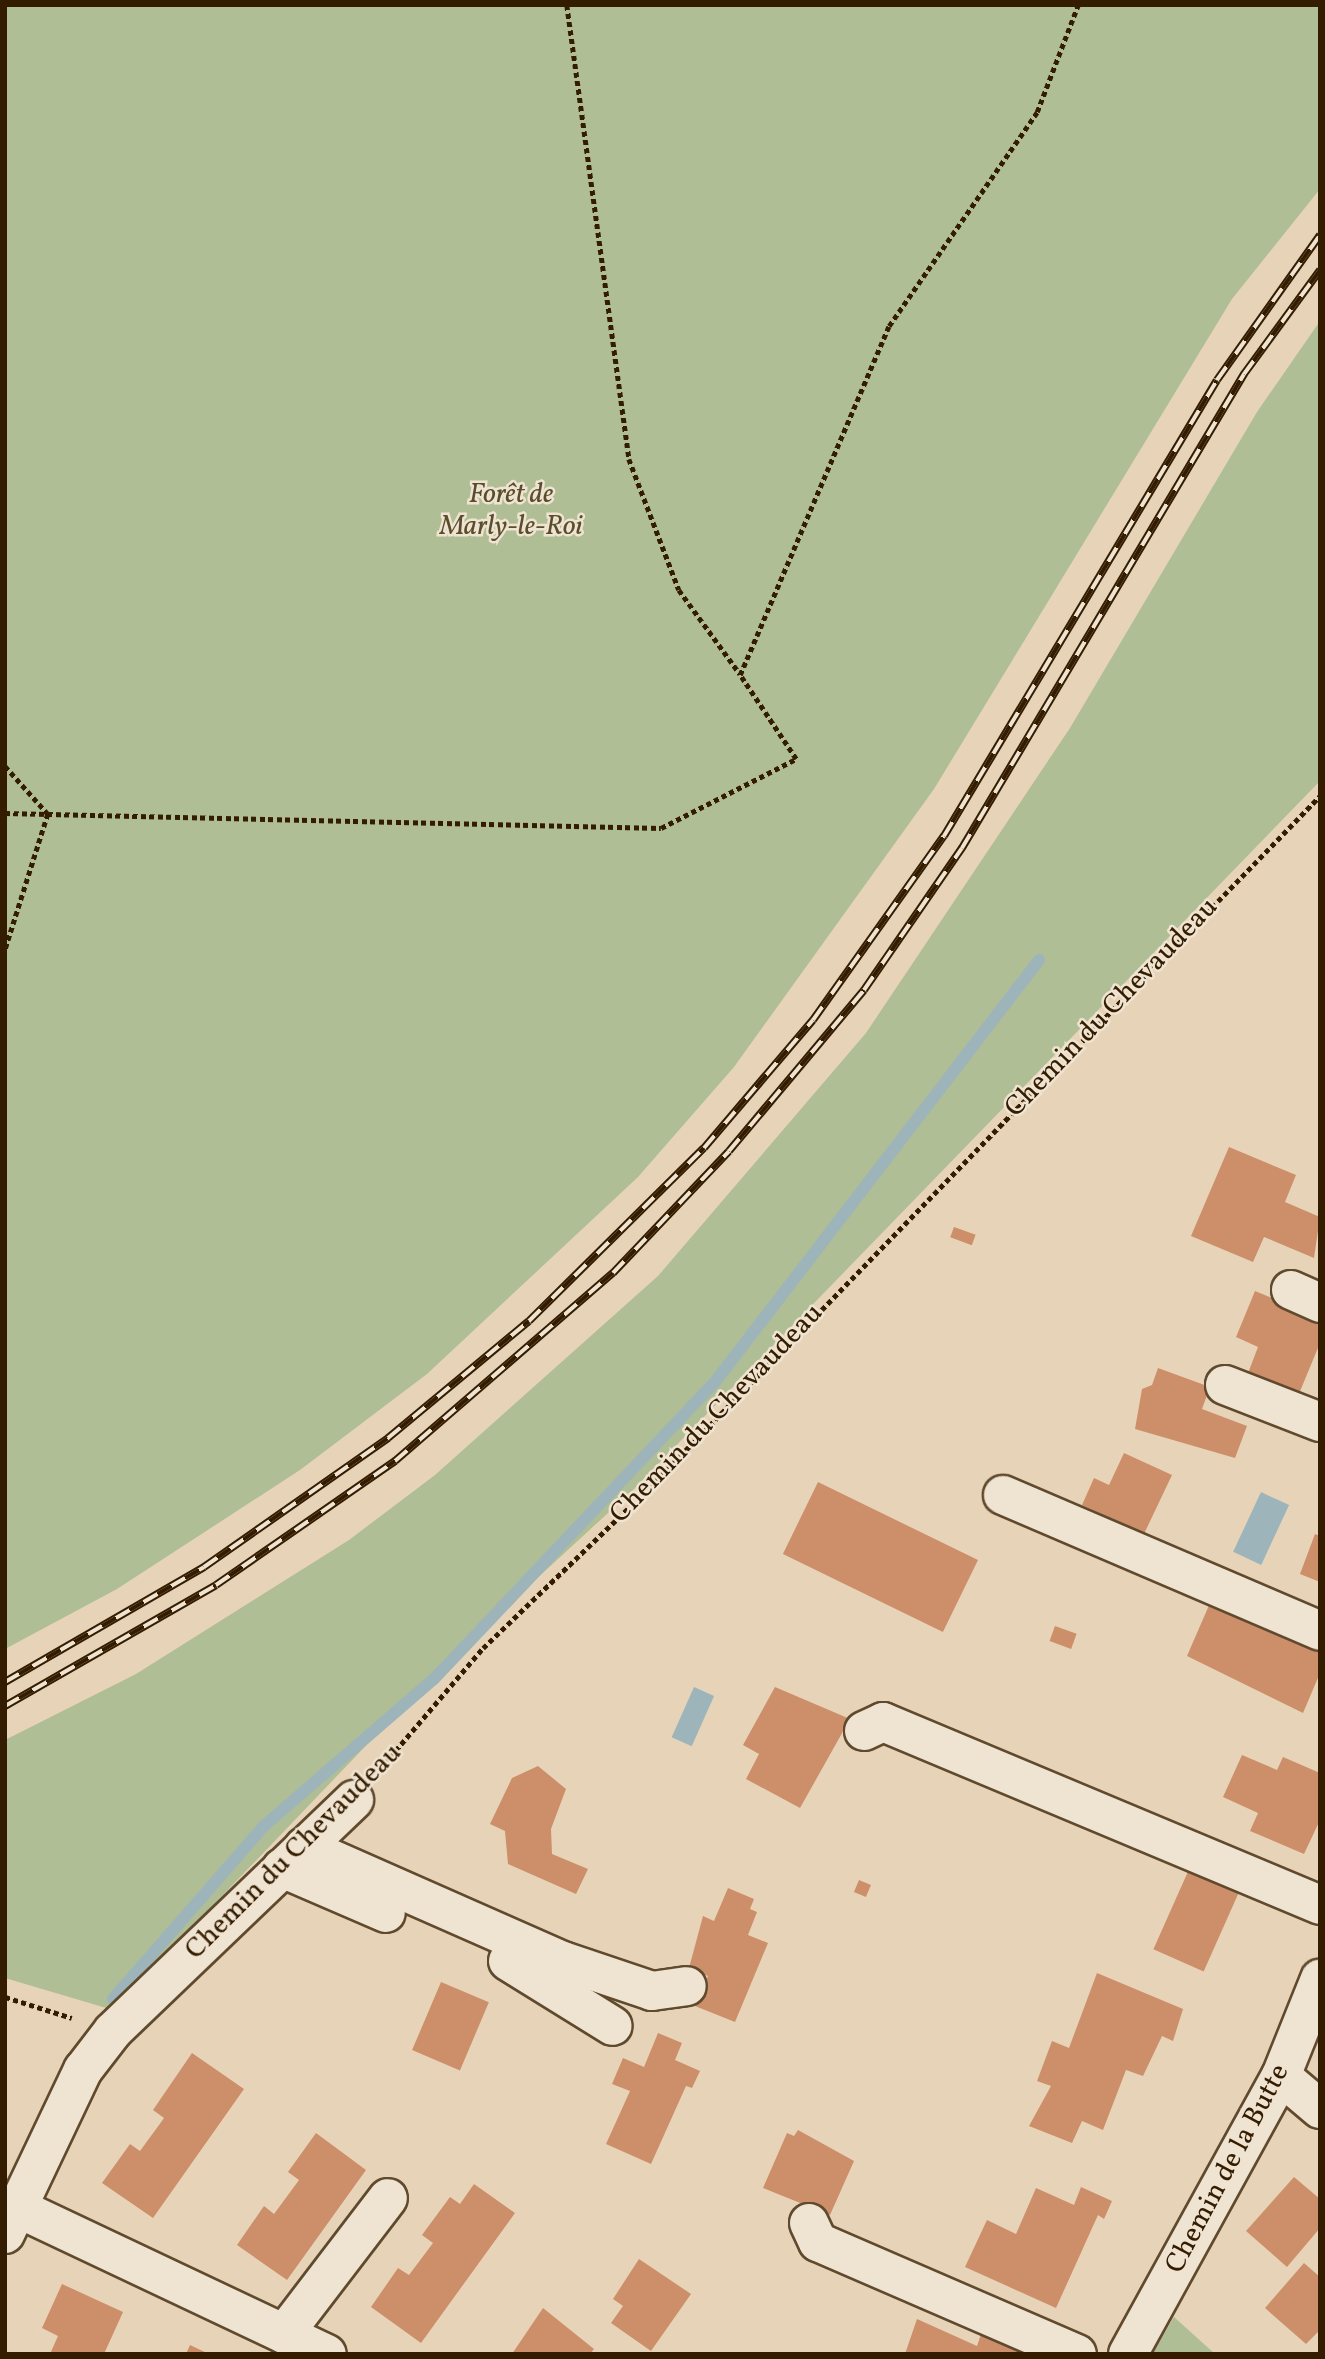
<!DOCTYPE html>
<meta charset="utf-8">
<style>
body{margin:0}
#map{position:relative;width:1325px;height:2359px;overflow:hidden;background:#e7d4b8;font-family:Vollkorn,serif}
div>[style]{position:absolute}
[style*='--x']{left:calc(var(--x)*1px);top:calc(var(--y)*1px);width:calc(var(--w)*1px);rotate:calc(var(--a)*1deg)}
.green>*{inset:0;background:#afbe94}
.water>*{inset:0;background:#9db5ba;transform-origin:0 0}
.stream>*{height:12px;margin:-6px;padding:0 6px;transform-origin:6px;border-radius:6px;background:#9db5ba}
.building>*{inset:0;background:#cd8e6a;transform-origin:0 0}
.path>*{height:4.5px;margin-top:-2.25px;transform-origin:0;background:repeating-linear-gradient(90deg,#331c00 0 5px,transparent 0 8.5px)}
.roads{filter:drop-shadow(2px 0 #604a2e) drop-shadow(-2px 0 #604a2e) drop-shadow(0 2px #604a2e) drop-shadow(0 -2px #604a2e)}
.minor>*{height:38px;margin:-19px;padding:0 19px;transform-origin:19px;border-radius:19px;background:#efe3d1}
.rail>*{height:8px;margin-top:-4px;transform-origin:0;background:repeating-linear-gradient(90deg,#efe3d1 0 16px,#331c00 0 32px);box-sizing:border-box;border-block:2px solid #331c00}
span{translate:-50% -50%;white-space:nowrap;text-align:center;line-height:1.15;-webkit-text-stroke:5px #efe3d1;paint-order:stroke}
.park-label{font-size:28px;color:#584d2c;font-style:italic}
.street-label{font-size:28px;color:#331c00}
.frame{position:absolute;inset:0;border:7px solid #331c00;pointer-events:none}
</style>
<div id="map">
<div class="green">
<i style="clip-path:polygon(5px 5px,1320px 5px,1320px 189px,1232px 299px,934px 789px,734px 1067px,638px 1177px,427px 1374px,300px 1470px,117px 1589px,5px 1649px)"></i>
<i style="clip-path:polygon(1320px 321px,1320px 781px,633px 1490px,446px 1662px,113px 2010px,5px 1978px,5px 1740px,136px 1674px,349px 1540px,435px 1475px,658px 1276px,866px 1033px,1070px 728px,1257px 412px)"></i>
<i style="clip-path:polygon(1174px 2317px,1215px 2354px,1152px 2354px)"></i>
</div>
<div class="water">
<i style="left:1261px;top:1492px;width:31px;height:66px;rotate:25deg"></i>
<i style="left:694px;top:1687px;width:22px;height:55px;rotate:24deg"></i>
</div>
<div class="stream">
<i style="--x:113;--y:1999;--w:230;--a:-48.9"></i>
<i style="--x:264;--y:1826;--w:225;--a:-40.9"></i>
<i style="--x:434;--y:1679;--w:409;--a:-46.6"></i>
<i style="--x:715;--y:1382;--w:532;--a:-52.48"></i>
</div>
<div class="building">
<i style="clip-path:polygon(1229px 1147px,1296px 1175px,1285px 1202px,1320px 1217px,1314px 1258px,1264px 1237px,1253px 1262px,1191px 1236px)"></i>
<i style="left:954px;top:1227px;width:23px;height:11px;rotate:20deg"></i>
<i style="clip-path:polygon(1255px 1291px,1320px 1318px,1320px 1343px,1296px 1401px,1245px 1381px,1258px 1347px,1236px 1337px)"></i>
<i style="clip-path:polygon(1158px 1368px,1210px 1387px,1202px 1409px,1247px 1426px,1235px 1458px,1135px 1429px,1142px 1389px,1152px 1385px)"></i>
<i style="clip-path:polygon(1124px 1453px,1172px 1475px,1144px 1534px,1082px 1505px,1094px 1478px,1109px 1485px)"></i>
<i style="left:818px;top:1482px;width:178px;height:80px;rotate:26deg"></i>
<i style="clip-path:polygon(1315px 1534px,1320px 1536px,1320px 1582px,1300px 1574px)"></i>
<i style="clip-path:polygon(1210px 1603px,1320px 1651px,1320px 1673px,1303px 1713px,1187px 1656px)"></i>
<i style="left:1055px;top:1626px;width:23px;height:16px;rotate:20deg"></i>
<i style="clip-path:polygon(775px 1687px,850px 1719px,800px 1808px,746px 1779px,759px 1754px,743px 1745px)"></i>
<i style="clip-path:polygon(1242px 1755px,1277px 1770px,1283px 1757px,1320px 1773px,1320px 1820px,1304px 1854px,1250px 1831px,1258px 1813px,1223px 1797px)"></i>
<i style="clip-path:polygon(538px 1766px,566px 1789px,551px 1829px,552px 1854px,588px 1869px,576px 1894px,508px 1864px,505px 1831px,490px 1824px,512px 1778px)"></i>
<i style="left:1190px;top:1867px;width:55px;height:90px;rotate:24deg"></i>
<i style="left:859px;top:1880px;width:13px;height:13px;rotate:23deg"></i>
<i style="clip-path:polygon(728px 1888px,754px 1899px,750px 1909px,757px 1912px,748px 1935px,768px 1943px,735px 2022px,695px 2006px,708px 1976px,689px 1968px,703px 1916px,714px 1921px)"></i>
<i style="clip-path:polygon(1097px 1973px,1183px 2009px,1173px 2041px,1162px 2036px,1143px 2076px,1126px 2070px,1103px 2130px,1082px 2121px,1072px 2143px,1029px 2126px,1051px 2086px,1037px 2081px,1052px 2041px,1069px 2048px)"></i>
<i style="left:441px;top:1982px;width:52px;height:74px;rotate:23deg"></i>
<i style="clip-path:polygon(658px 2033px,682px 2043px,675px 2060px,700px 2071px,692px 2088px,686px 2086px,651px 2164px,606px 2144px,630px 2091px,612px 2084px,623px 2058px,644px 2067px)"></i>
<i style="clip-path:polygon(192px 2053px,244px 2089px,153px 2218px,102px 2183px,130px 2144px,140px 2151px,159px 2125px,164px 2118px,153px 2110px)"></i>
<i style="clip-path:polygon(798px 2130px,854px 2161px,830px 2215px,763px 2188px,787px 2133px,794px 2136px)"></i>
<i style="clip-path:polygon(316px 2133px,366px 2170px,287px 2280px,237px 2245px,264px 2206px,274px 2214px,299px 2180px,288px 2172px)"></i>
<i style="clip-path:polygon(1294px 2177px,1320px 2199px,1320px 2228px,1287px 2267px,1246px 2231px)"></i>
<i style="clip-path:polygon(474px 2184px,515px 2213px,421px 2343px,371px 2307px,398px 2268px,409px 2275px,433px 2243px,422px 2235px,450px 2197px,460px 2204px)"></i>
<i style="clip-path:polygon(1081px 2187px,1112px 2201px,1104px 2219px,1098px 2215px,1056px 2308px,965px 2267px,987px 2220px,1016px 2234px,1036px 2188px,1074px 2205px)"></i>
<i style="clip-path:polygon(639px 2259px,691px 2294px,651px 2351px,611px 2323px,623px 2306px,613px 2299px)"></i>
<i style="clip-path:polygon(1304px 2263px,1320px 2277px,1320px 2330px,1306px 2344px,1265px 2308px)"></i>
<i style="clip-path:polygon(62px 2284px,123px 2312px,104px 2354px,50px 2354px,58px 2336px,42px 2328px)"></i>
<i style="clip-path:polygon(543px 2308px,594px 2349px,590px 2354px,512px 2354px)"></i>
<i style="clip-path:polygon(917px 2319px,977px 2346px,981px 2334px,1026px 2354px,905px 2354px)"></i>
<i style="clip-path:polygon(190px 2345px,209px 2354px,186px 2354px)"></i>
</div>
<div class="path">
<i style="--x:567;--y:5;--w:458;--a:82.2"></i>
<i style="--x:629;--y:459;--w:140;--a:69.1"></i>
<i style="--x:679;--y:590;--w:104;--a:54"></i>
<i style="--x:5;--y:766;--w:64;--a:48.1"></i>
<i style="--x:48;--y:814;--w:143;--a:107.5"></i>
<i style="--x:5;--y:813;--w:656;--a:1.31"></i>
<i style="--x:661;--y:828;--w:152;--a:-27.1"></i>
<i style="--x:796;--y:759;--w:101;--a:-123.7"></i>
<i style="--x:740;--y:675;--w:379;--a:-66.9"></i>
<i style="--x:889;--y:326;--w:260;--a:-55.3"></i>
<i style="--x:1037;--y:112;--w:115;--a:-69"></i>
<i style="--x:379;--y:1770;--w:160;--a:-49.6"></i>
<i style="--x:483;--y:1648;--w:223;--a:-43.9"></i>
<i style="--x:644;--y:1493;--w:971;--a:-45.88"></i>
<i style="--x:5;--y:1997;--w:70;--a:17.4"></i>
</div>
<div class="roads">
<div class="minor">
<i style="--x:1291;--y:1290;--w:32;--a:24"></i>
<i style="--x:1225;--y:1385;--w:102;--a:21.3"></i>
<i style="--x:1003;--y:1495;--w:345;--a:23.2"></i>
<i style="--x:864;--y:1731;--w:21;--a:-25"></i>
<i style="--x:883;--y:1722;--w:474;--a:22.7"></i>
<i style="--x:304;--y:1847;--w:283;--a:23.8"></i>
<i style="--x:563;--y:1961;--w:94;--a:18.6"></i>
<i style="--x:652;--y:1991;--w:35;--a:-8"></i>
<i style="--x:282;--y:1868;--w:113;--a:23.4"></i>
<i style="--x:508;--y:1961;--w:123;--a:31.8"></i>
<i style="--x:1281;--y:2076;--w:51;--a:40.2"></i>
<i style="--x:22;--y:2210;--w:337;--a:25.3"></i>
<i style="--x:809;--y:2223;--w:21;--a:65"></i>
<i style="--x:818;--y:2242;--w:282;--a:23.4"></i>
<i style="--x:5;--y:2234;--w:182;--a:-64.6"></i>
<i style="--x:83;--y:2070;--w:49;--a:-52.4"></i>
<i style="--x:113;--y:2031;--w:334;--a:-43.8"></i>
<i style="--x:284;--y:2334;--w:171;--a:-52.6"></i>
<i style="--x:1128;--y:2354;--w:317;--a:-61.2"></i>
<i style="--x:1281;--y:2076;--w:105;--a:-68.1"></i>
</div>
</div>
<div class="rail">
<i style="--x:5;--y:1682;--w:230;--a:-30"></i>
<i style="--x:204;--y:1567;--w:225;--a:-35"></i>
<i style="--x:388;--y:1438;--w:183;--a:-39.7"></i>
<i style="--x:529;--y:1321;--w:246;--a:-44.7"></i>
<i style="--x:704;--y:1148;--w:168;--a:-49.6"></i>
<i style="--x:813;--y:1020;--w:226;--a:-54.6"></i>
<i style="--x:944;--y:836;--w:531;--a:-59.09"></i>
<i style="--x:1217;--y:380;--w:178;--a:-54.6"></i>
<i style="--x:5;--y:1706;--w:243;--a:-29.8"></i>
<i style="--x:216;--y:1585;--w:218;--a:-34.7"></i>
<i style="--x:395;--y:1461;--w:288;--a:-40.8"></i>
<i style="--x:613;--y:1273;--w:168;--a:-46.4"></i>
<i style="--x:729;--y:1151;--w:210;--a:-50"></i>
<i style="--x:864;--y:990;--w:173;--a:-55.4"></i>
<i style="--x:962;--y:848;--w:552;--a:-59.25"></i>
<i style="--x:1244;--y:374;--w:129;--a:-53.8"></i>
</div>
<div class="park-label">
<span style="left:511px;top:511px">Forêt de<br>Marly-le-Roi</span>
</div>
<div class="street-label">
<span style="left:1112px;top:1008px;rotate:-46deg">Chemin du Chevaudeau</span>
<span style="left:717px;top:1414px;rotate:-46deg">Chemin du Chevaudeau</span>
<span style="left:294px;top:1852px;rotate:-45deg">Chemin du Chevaudeau</span>
<span style="left:1228px;top:2169px;rotate:-62deg">Chemin de la Butte</span>
</div>
<div class="frame"></div>
</div>
